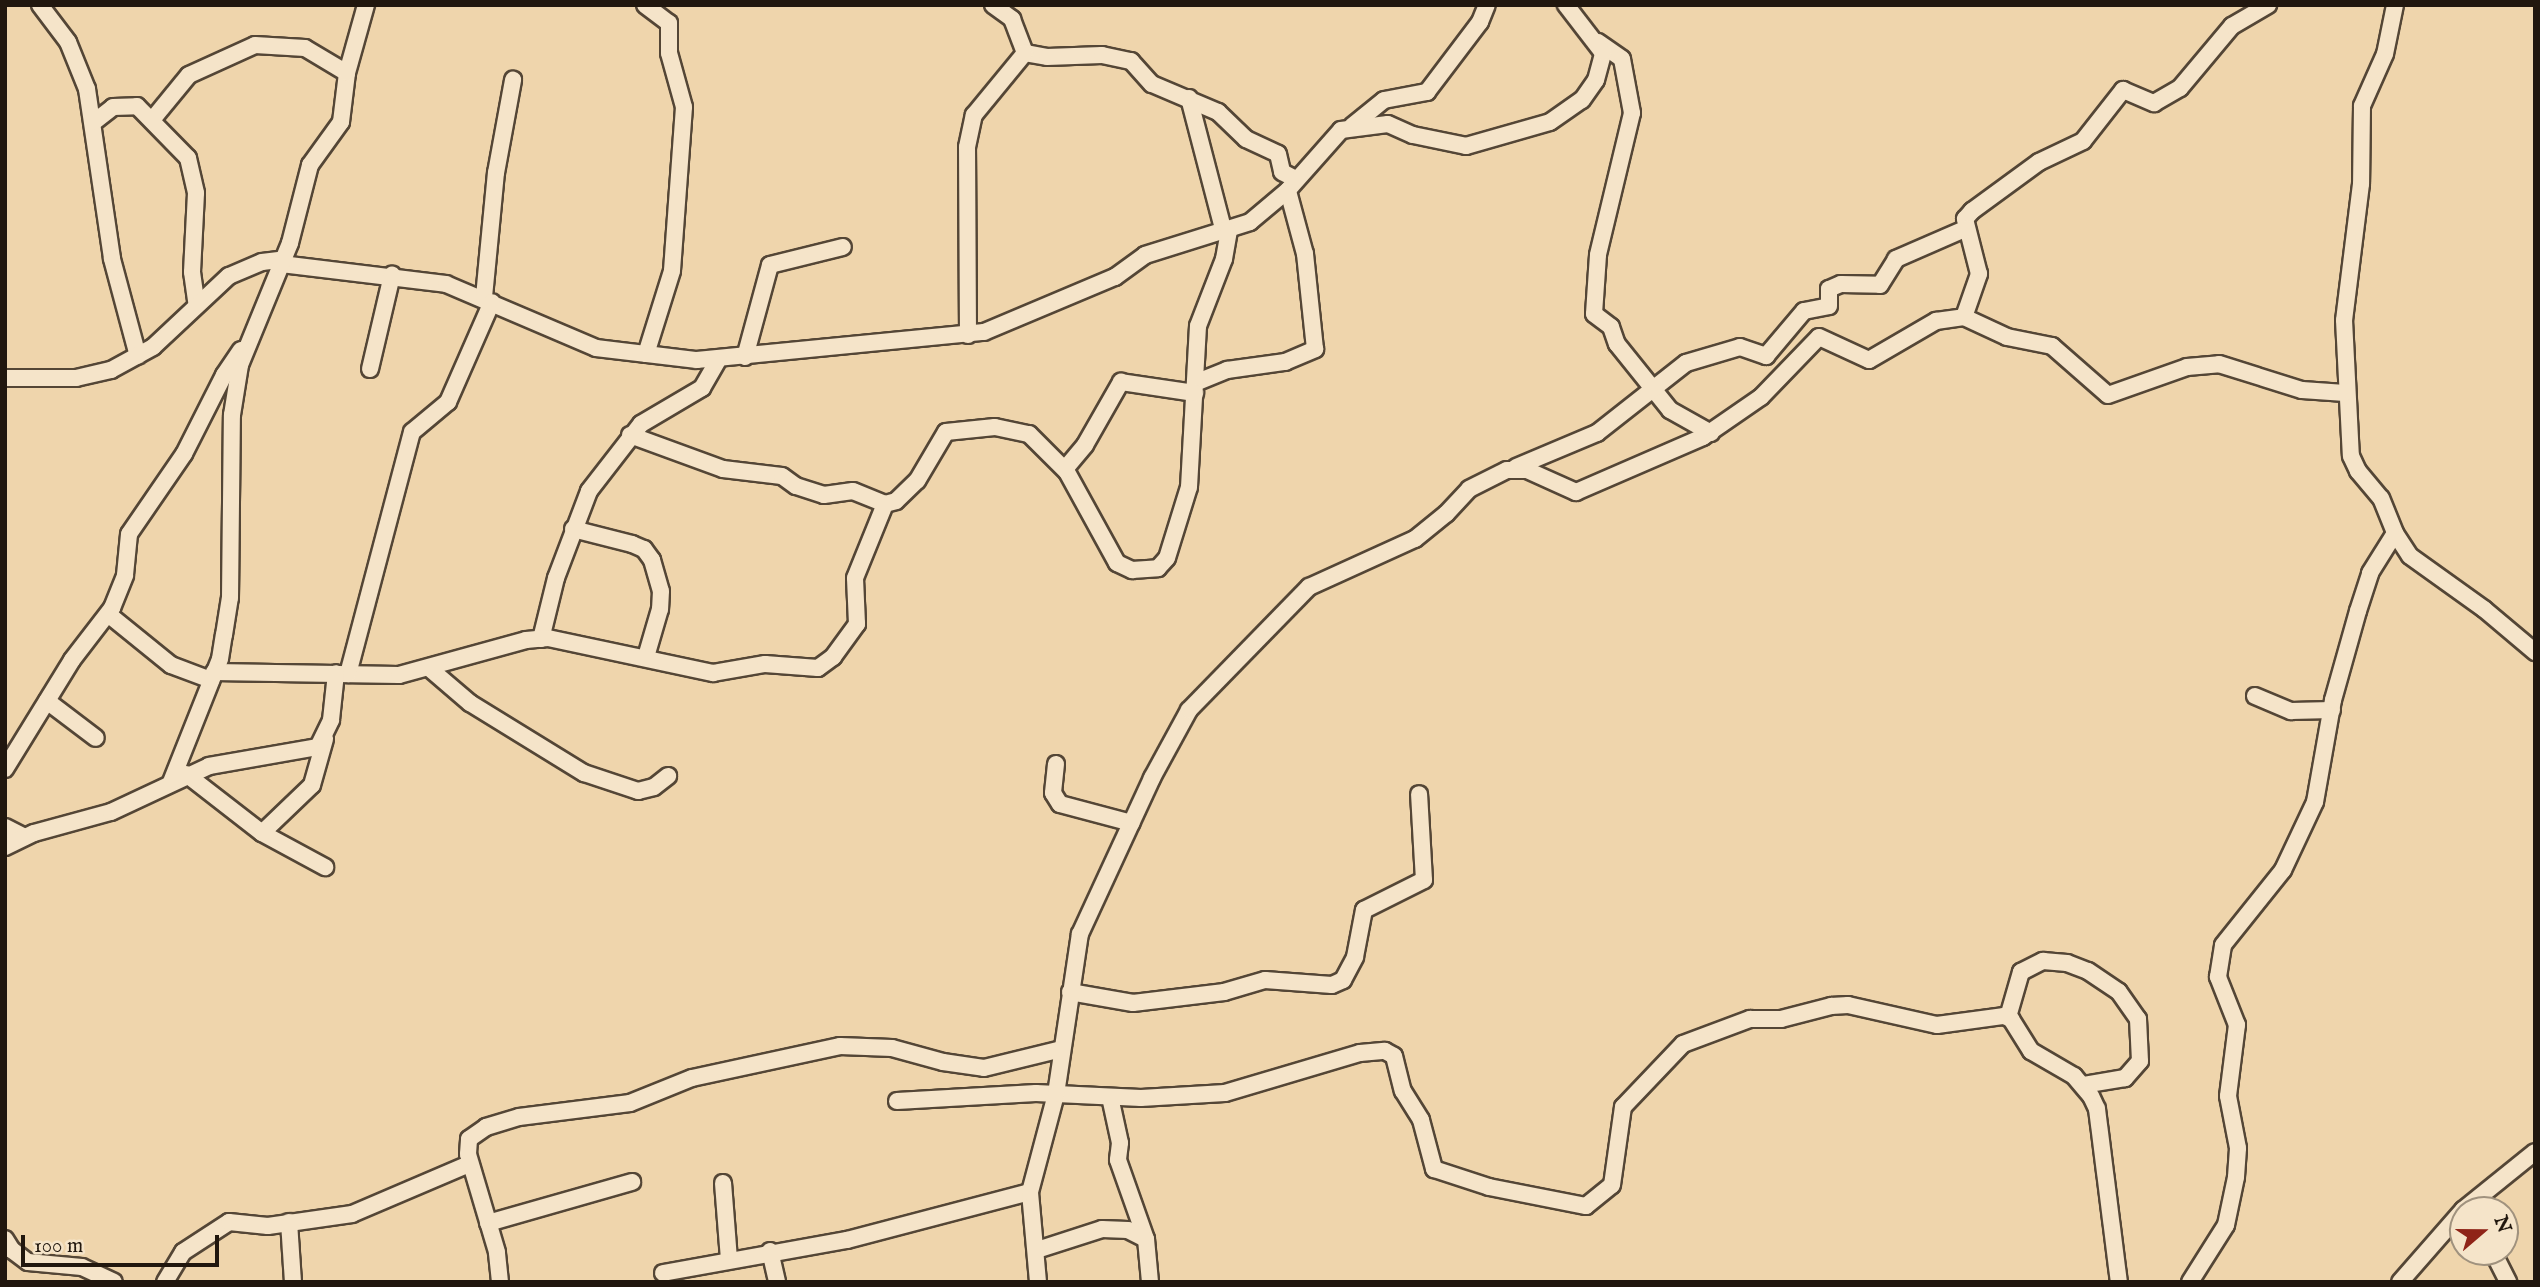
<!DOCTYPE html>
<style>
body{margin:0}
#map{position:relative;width:2540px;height:1287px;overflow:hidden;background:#efd5ac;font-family:"IM FELL English",serif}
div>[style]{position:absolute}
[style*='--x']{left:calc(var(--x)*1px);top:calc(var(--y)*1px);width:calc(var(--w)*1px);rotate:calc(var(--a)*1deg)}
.roads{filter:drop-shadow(2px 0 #544636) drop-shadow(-2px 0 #544636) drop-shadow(0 2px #544636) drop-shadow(0 -2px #544636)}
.street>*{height:16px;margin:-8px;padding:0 8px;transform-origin:8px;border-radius:8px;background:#f5e4c9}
span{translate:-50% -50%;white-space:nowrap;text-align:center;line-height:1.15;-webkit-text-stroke:5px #f5e4c9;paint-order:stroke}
.frame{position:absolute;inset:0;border:7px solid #21170e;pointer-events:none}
.north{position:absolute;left:2449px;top:1196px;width:70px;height:70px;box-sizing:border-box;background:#f5e4c9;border:2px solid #a0927e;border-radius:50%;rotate:70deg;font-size:19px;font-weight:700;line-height:28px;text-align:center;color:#21170e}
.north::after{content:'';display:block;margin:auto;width:24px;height:32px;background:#8f2418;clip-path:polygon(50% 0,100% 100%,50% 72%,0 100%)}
.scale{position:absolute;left:21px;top:1235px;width:198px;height:32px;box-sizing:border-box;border:4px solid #21170e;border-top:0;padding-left:9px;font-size:21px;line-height:24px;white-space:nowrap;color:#21170e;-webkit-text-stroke:5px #f5e4c9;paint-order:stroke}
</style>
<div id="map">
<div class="roads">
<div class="street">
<i style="--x:40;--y:5;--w:46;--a:52.9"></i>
<i style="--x:68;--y:42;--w:51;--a:68"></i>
<i style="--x:87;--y:89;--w:172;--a:81.6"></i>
<i style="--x:112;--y:259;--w:100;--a:75"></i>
<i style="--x:645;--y:5;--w:30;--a:37"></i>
<i style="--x:669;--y:23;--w:30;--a:90"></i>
<i style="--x:669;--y:53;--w:56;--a:74.5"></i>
<i style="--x:684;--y:107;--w:164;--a:94.2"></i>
<i style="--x:672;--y:271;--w:87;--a:107.4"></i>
<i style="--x:993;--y:5;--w:24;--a:36"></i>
<i style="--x:1012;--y:19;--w:36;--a:69"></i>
<i style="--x:1025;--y:53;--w:22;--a:10"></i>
<i style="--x:1047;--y:57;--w:55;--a:-2.1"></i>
<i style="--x:1102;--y:55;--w:30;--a:12"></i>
<i style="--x:1131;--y:61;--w:31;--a:48"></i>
<i style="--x:1152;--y:84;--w:72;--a:23"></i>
<i style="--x:1218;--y:112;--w:39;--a:44"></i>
<i style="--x:1246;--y:139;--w:35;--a:25"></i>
<i style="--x:1278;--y:154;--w:18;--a:77"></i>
<i style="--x:1282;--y:172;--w:16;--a:27"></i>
<i style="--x:2395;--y:5;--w:50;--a:101.5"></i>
<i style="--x:2385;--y:54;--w:57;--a:113.9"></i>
<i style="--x:2362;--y:106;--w:78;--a:90.7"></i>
<i style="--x:2361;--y:184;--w:137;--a:97.1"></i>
<i style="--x:2344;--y:320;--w:136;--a:87.1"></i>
<i style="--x:2351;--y:456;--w:17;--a:65"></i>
<i style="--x:2358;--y:471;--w:35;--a:50"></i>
<i style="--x:2381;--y:498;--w:38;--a:68"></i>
<i style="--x:2395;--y:533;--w:27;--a:57"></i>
<i style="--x:2410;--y:556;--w:91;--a:35.6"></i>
<i style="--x:2484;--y:609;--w:67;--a:40.1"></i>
<i style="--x:1598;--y:42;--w:29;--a:35"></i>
<i style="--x:1622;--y:59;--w:55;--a:79.5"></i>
<i style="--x:1632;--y:113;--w:146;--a:103.5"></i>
<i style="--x:1598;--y:255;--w:59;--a:93.9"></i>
<i style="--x:1594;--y:314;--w:21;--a:37"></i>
<i style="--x:1611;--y:327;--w:18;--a:71"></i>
<i style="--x:1617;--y:344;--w:85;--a:51.2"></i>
<i style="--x:1670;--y:410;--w:47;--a:29.3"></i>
<i style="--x:1189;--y:98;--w:138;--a:75.4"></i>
<i style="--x:152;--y:120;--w:58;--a:-50.6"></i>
<i style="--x:189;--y:75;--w:72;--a:-24.4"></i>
<i style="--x:255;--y:45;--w:50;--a:3.4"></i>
<i style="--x:305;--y:48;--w:49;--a:30.8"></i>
<i style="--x:94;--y:122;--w:24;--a:-38"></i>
<i style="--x:113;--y:107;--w:24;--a:-2"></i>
<i style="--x:137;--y:106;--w:73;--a:45.6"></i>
<i style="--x:188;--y:158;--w:36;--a:77"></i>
<i style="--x:196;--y:193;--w:79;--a:92.9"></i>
<i style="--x:192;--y:272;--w:30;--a:82"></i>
<i style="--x:1352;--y:126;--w:41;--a:-39.1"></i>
<i style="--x:1384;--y:100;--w:44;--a:-10.5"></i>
<i style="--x:1427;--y:92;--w:88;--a:-52.9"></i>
<i style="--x:1480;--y:22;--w:18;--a:-68"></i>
<i style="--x:281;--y:264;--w:166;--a:6.9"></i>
<i style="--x:446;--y:284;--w:163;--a:23.1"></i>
<i style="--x:596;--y:348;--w:102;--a:6.8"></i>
<i style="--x:697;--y:360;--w:288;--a:-5.6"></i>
<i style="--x:984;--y:332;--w:142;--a:-22.8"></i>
<i style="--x:1115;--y:277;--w:37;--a:-36"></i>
<i style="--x:1145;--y:255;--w:110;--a:-17.4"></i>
<i style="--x:1250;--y:222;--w:50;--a:-40.1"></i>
<i style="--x:1288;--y:190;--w:80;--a:-48.5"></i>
<i style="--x:1341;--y:130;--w:47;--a:-7.3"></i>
<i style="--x:1388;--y:124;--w:27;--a:24"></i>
<i style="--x:1413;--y:135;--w:54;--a:11.7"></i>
<i style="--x:1466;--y:146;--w:87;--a:-15.9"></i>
<i style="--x:1550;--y:122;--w:39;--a:-35"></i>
<i style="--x:1582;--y:100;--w:24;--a:-55"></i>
<i style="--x:1596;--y:80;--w:28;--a:-75"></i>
<i style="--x:1603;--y:53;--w:61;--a:-127.6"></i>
<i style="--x:484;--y:297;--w:125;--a:-84.5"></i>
<i style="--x:496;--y:173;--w:95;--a:-79.6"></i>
<i style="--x:1964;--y:317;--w:46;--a:-70.8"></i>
<i style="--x:1979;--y:274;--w:57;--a:-104.3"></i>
<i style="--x:1965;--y:219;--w:11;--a:-49"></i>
<i style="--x:1972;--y:211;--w:83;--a:-36.2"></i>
<i style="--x:2039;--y:162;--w:49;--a:-25.5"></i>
<i style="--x:2083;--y:141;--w:65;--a:-51.9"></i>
<i style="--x:2123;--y:90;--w:34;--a:23"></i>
<i style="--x:2154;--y:103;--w:30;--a:-30"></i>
<i style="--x:2180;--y:88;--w:81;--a:-50"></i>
<i style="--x:2232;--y:26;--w:42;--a:-30.3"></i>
<i style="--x:968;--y:335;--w:188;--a:-90.3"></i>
<i style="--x:967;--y:147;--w:33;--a:-78"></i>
<i style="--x:974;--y:115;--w:80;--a:-50.6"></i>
<i style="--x:745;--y:357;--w:95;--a:-74.8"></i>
<i style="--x:770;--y:265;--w:75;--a:-13.9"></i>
<i style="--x:370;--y:369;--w:97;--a:-76.8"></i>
<i style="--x:5;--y:378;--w:71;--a:0"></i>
<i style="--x:76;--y:378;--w:36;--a:-13"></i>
<i style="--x:111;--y:370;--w:48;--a:-28.7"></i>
<i style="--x:153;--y:347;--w:104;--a:-43.1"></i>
<i style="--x:229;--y:276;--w:36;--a:-23"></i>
<i style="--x:262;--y:262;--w:23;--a:-7"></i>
<i style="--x:1195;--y:383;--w:35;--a:-22"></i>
<i style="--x:1227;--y:370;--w:59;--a:-7.9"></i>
<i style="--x:1285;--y:362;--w:33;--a:-23"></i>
<i style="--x:1315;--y:349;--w:96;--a:-96"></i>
<i style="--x:1305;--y:254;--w:65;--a:-105.1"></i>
<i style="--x:630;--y:435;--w:99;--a:20.1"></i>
<i style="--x:723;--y:469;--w:59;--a:6.8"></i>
<i style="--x:782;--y:476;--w:17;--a:36"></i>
<i style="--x:796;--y:486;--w:29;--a:18"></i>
<i style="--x:824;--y:495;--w:29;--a:-8"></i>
<i style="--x:853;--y:491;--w:35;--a:22"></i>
<i style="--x:885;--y:504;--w:11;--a:-15"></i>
<i style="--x:896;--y:501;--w:29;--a:-44"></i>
<i style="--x:917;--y:481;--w:57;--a:-59.4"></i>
<i style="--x:946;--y:432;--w:49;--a:-5.8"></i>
<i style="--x:995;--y:427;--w:35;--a:12"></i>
<i style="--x:1029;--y:434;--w:54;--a:45"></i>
<i style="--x:1067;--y:472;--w:104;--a:61.2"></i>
<i style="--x:1117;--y:563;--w:17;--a:25"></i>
<i style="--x:1132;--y:570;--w:26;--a:-4"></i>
<i style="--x:1158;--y:568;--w:13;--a:-48"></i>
<i style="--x:1167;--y:558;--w:74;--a:-72.8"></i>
<i style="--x:1189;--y:487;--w:161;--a:-86.8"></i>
<i style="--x:1198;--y:326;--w:72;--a:-68.8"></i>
<i style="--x:1224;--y:259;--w:28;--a:-80"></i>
<i style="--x:1516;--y:467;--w:88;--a:-22.8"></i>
<i style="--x:1597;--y:433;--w:113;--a:-38.2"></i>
<i style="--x:1686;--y:363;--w:56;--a:-16.5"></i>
<i style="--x:1740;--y:347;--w:28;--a:19"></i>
<i style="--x:1766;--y:356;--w:59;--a:-49.8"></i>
<i style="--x:1804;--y:311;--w:25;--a:-11"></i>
<i style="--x:1829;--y:306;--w:17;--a:-90"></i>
<i style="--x:1829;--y:289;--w:13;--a:-23"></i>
<i style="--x:1841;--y:284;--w:39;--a:1"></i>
<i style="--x:1880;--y:285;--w:31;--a:-58"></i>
<i style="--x:1896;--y:259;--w:77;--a:-23.6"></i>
<i style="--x:1065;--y:469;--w:31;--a:-50"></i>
<i style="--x:1085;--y:445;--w:73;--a:-60.3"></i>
<i style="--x:1121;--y:382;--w:75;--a:8.5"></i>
<i style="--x:573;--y:529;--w:61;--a:14.3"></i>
<i style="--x:632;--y:544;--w:13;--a:23"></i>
<i style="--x:644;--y:549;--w:14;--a:54"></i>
<i style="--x:652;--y:560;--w:32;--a:74"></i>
<i style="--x:661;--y:591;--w:18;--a:93"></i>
<i style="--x:660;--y:609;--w:50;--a:106.3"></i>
<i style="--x:108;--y:614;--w:81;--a:39"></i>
<i style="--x:171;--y:665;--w:43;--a:20.6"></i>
<i style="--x:541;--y:639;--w:63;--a:-76.2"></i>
<i style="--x:556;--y:578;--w:93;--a:-69.2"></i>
<i style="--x:589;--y:491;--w:85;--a:-52.2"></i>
<i style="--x:641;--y:424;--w:71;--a:-30.5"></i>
<i style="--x:702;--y:388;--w:34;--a:-60"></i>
<i style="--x:429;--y:668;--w:54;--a:40.5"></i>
<i style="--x:470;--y:703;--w:134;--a:31.6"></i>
<i style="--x:584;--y:773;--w:57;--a:18.4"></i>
<i style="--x:638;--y:791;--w:16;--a:-14"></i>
<i style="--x:654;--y:787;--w:18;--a:-38"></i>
<i style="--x:214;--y:672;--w:185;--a:0.9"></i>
<i style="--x:399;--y:675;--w:132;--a:-15.4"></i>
<i style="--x:526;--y:640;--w:22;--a:-5"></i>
<i style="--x:548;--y:638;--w:169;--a:12"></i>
<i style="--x:713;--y:673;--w:53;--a:-9.8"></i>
<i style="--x:765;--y:664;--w:53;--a:4.3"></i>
<i style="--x:818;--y:668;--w:19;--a:-36"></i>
<i style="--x:833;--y:657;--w:41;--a:-54"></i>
<i style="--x:857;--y:624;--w:46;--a:-92.5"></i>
<i style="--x:855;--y:578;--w:80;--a:-67.9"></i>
<i style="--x:348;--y:674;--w:250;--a:-75.2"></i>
<i style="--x:412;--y:432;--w:47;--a:-39.8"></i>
<i style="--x:448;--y:402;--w:109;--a:-66.3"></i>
<i style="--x:2255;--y:696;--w:39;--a:23"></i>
<i style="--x:2291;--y:711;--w:41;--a:-1.4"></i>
<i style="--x:47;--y:701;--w:61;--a:37.1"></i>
<i style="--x:1056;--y:764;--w:29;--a:96"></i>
<i style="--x:1053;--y:793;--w:13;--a:58"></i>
<i style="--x:1060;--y:804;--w:74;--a:14.8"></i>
<i style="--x:5;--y:769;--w:128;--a:-58.4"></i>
<i style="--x:72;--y:660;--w:66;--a:-52.4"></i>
<i style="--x:112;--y:608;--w:35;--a:-68"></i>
<i style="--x:125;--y:575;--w:41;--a:-84.4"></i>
<i style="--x:129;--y:534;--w:97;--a:-55.5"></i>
<i style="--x:184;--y:454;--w:89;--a:-63.1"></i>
<i style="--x:224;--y:375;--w:30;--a:-56"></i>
<i style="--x:186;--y:774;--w:96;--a:37.8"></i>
<i style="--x:262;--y:833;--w:72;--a:28.4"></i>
<i style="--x:171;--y:782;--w:132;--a:-68.3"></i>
<i style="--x:220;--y:659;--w:24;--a:-81"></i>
<i style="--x:224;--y:635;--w:37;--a:-81"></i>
<i style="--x:230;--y:598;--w:183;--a:-89.4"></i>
<i style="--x:232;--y:415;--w:51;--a:-80.9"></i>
<i style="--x:240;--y:365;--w:132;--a:-67.7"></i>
<i style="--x:290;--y:243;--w:81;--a:-75.6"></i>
<i style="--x:310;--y:165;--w:53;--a:-54.2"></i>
<i style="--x:341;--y:122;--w:49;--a:-83"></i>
<i style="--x:347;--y:73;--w:71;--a:-74.4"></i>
<i style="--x:5;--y:827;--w:22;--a:27"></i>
<i style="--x:262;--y:833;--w:69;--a:-43.8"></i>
<i style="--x:312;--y:785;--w:48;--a:-74.2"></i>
<i style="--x:5;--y:847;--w:32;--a:-26"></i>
<i style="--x:34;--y:833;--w:80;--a:-15.3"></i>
<i style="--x:111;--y:812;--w:108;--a:-25.1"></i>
<i style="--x:209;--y:766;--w:111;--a:-9.9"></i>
<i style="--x:318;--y:747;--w:30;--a:-64"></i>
<i style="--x:331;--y:720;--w:47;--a:-83.9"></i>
<i style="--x:1070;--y:992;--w:64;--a:9.9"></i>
<i style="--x:1133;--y:1003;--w:92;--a:-6.9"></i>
<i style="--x:1224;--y:992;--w:43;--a:-16.3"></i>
<i style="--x:1265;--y:980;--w:67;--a:4.3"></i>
<i style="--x:1332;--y:985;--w:12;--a:-24"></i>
<i style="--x:1343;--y:980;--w:26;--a:-62"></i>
<i style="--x:1355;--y:957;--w:48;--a:-79.2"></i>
<i style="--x:1364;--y:910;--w:67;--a:-26.6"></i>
<i style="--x:1424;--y:880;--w:86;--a:-93.3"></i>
<i style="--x:2008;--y:1017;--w:47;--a:-73.9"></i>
<i style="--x:2021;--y:972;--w:25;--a:-27"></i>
<i style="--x:2043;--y:961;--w:24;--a:5"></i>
<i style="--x:2067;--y:963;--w:22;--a:21"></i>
<i style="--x:2088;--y:971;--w:37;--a:34"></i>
<i style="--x:2119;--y:992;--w:33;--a:55"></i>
<i style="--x:2138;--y:1019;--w:42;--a:87.3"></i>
<i style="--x:2140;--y:1061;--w:23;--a:131"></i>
<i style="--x:2125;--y:1078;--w:43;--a:170.5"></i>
<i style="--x:1110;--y:1097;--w:47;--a:77.7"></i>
<i style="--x:1120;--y:1143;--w:17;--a:97"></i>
<i style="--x:1118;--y:1160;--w:84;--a:70.5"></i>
<i style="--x:1146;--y:1239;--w:43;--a:84.7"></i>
<i style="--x:897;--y:1101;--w:139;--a:-3.3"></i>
<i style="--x:1036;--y:1093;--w:105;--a:2.7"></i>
<i style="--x:1141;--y:1098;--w:84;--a:-3.4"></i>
<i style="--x:1225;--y:1093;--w:141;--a:-16.5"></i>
<i style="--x:1360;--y:1053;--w:25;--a:-5"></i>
<i style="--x:1385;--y:1051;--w:10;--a:29"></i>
<i style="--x:1394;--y:1056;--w:36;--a:76"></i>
<i style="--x:1403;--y:1091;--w:34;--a:58"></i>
<i style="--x:1421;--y:1120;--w:51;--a:75.1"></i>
<i style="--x:1434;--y:1169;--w:58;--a:18.1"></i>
<i style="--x:1489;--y:1187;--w:99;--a:11.1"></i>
<i style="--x:1586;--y:1206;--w:33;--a:-39"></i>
<i style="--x:1612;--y:1185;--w:79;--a:-82"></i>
<i style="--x:1623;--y:1107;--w:87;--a:-46.4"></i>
<i style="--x:1683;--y:1044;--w:72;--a:-20.5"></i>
<i style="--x:1750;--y:1019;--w:31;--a:0"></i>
<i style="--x:1781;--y:1019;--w:52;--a:-14.6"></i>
<i style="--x:1831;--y:1006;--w:17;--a:-3"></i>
<i style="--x:1848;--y:1005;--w:91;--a:12.7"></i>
<i style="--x:1937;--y:1025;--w:68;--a:-7.7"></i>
<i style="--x:2004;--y:1016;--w:8;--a:23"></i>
<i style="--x:2011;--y:1019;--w:38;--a:58"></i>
<i style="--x:2031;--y:1051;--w:50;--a:30.2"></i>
<i style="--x:2074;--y:1076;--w:26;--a:50"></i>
<i style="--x:2091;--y:1096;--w:14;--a:65"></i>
<i style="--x:2097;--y:1109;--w:174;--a:82.8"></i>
<i style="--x:723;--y:1183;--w:76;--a:85.5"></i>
<i style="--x:2463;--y:1210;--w:92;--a:-38.9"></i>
<i style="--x:289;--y:1222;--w:60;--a:86.2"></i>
<i style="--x:488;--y:1223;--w:150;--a:-15.9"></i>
<i style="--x:5;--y:1239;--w:13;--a:58"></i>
<i style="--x:12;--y:1250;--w:20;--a:37"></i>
<i style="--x:28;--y:1262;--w:54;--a:5.3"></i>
<i style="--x:82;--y:1267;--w:35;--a:25"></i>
<i style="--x:1037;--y:1250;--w:68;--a:-17.9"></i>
<i style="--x:1102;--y:1229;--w:26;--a:2"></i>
<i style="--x:1128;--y:1230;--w:20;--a:27"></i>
<i style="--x:770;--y:1251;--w:32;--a:77"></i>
<i style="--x:2493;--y:1252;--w:34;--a:63"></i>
<i style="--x:663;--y:1273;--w:187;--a:-10.2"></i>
<i style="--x:847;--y:1240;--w:189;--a:-14.7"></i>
<i style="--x:165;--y:1282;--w:35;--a:-59"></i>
<i style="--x:183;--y:1252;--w:55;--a:-33.1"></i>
<i style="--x:229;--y:1222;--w:39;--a:6"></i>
<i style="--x:268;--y:1226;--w:85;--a:-8.1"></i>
<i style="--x:352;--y:1214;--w:127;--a:-23.1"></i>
<i style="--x:500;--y:1282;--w:30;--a:-96"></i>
<i style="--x:497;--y:1252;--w:102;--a:-106.5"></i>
<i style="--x:468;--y:1154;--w:15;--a:-86"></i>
<i style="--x:469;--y:1139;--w:21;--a:-35"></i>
<i style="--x:486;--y:1127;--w:34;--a:-17"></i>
<i style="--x:519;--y:1117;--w:112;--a:-7.2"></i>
<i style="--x:630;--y:1103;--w:67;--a:-22"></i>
<i style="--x:692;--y:1078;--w:151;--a:-12.2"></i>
<i style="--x:840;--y:1046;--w:52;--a:2.2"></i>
<i style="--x:892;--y:1048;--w:53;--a:15.4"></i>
<i style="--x:943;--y:1062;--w:41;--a:8.3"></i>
<i style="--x:984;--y:1068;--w:80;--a:-13.7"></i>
<i style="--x:1038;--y:1282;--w:90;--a:-95.1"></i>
<i style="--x:1030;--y:1192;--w:101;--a:-75.1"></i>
<i style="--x:1056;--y:1094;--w:162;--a:-81.5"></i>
<i style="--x:1080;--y:934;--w:172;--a:-65.2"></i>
<i style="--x:1152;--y:778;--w:77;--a:-61.4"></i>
<i style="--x:1189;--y:710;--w:172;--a:-45.7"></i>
<i style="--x:1309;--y:587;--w:116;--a:-24.4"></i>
<i style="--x:1415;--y:539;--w:40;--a:-39"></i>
<i style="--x:1446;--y:514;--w:34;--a:-47"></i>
<i style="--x:1469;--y:489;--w:42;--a:-26.6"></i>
<i style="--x:1507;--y:470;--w:20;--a:0"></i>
<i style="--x:1527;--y:470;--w:54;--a:24.2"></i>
<i style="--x:1576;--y:492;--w:138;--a:-23.4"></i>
<i style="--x:1703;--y:437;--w:70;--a:-34.6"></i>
<i style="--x:1761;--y:397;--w:83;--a:-46"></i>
<i style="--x:1819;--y:337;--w:55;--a:24.7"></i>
<i style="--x:1869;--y:360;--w:78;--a:-30.2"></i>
<i style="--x:1936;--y:321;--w:28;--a:-8"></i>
<i style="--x:1964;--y:317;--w:47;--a:24.9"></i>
<i style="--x:2007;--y:337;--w:46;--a:11.3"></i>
<i style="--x:2052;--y:346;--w:74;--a:41.2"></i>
<i style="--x:2108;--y:395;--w:84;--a:-19.5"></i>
<i style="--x:2187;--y:367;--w:32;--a:-5"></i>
<i style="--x:2219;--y:364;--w:87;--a:17.4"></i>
<i style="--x:2302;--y:390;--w:43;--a:4"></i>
<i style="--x:2190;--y:1282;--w:67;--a:-57.7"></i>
<i style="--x:2226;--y:1225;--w:49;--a:-78.2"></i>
<i style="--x:2236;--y:1177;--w:29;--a:-86"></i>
<i style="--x:2238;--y:1148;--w:53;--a:-100.9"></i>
<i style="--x:2228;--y:1096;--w:72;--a:-82.8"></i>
<i style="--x:2237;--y:1025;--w:52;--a:-111.6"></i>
<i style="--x:2218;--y:977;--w:32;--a:-81"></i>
<i style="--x:2223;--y:945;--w:96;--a:-51.3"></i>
<i style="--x:2283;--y:870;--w:75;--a:-64.8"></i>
<i style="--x:2315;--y:802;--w:104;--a:-80"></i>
<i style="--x:2333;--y:700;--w:92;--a:-74.3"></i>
<i style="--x:2358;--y:611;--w:40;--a:-72"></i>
<i style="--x:2370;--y:573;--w:47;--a:-58"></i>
<i style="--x:2400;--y:1282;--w:96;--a:-48.8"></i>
</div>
</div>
<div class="frame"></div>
<div class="north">N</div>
<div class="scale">100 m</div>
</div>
